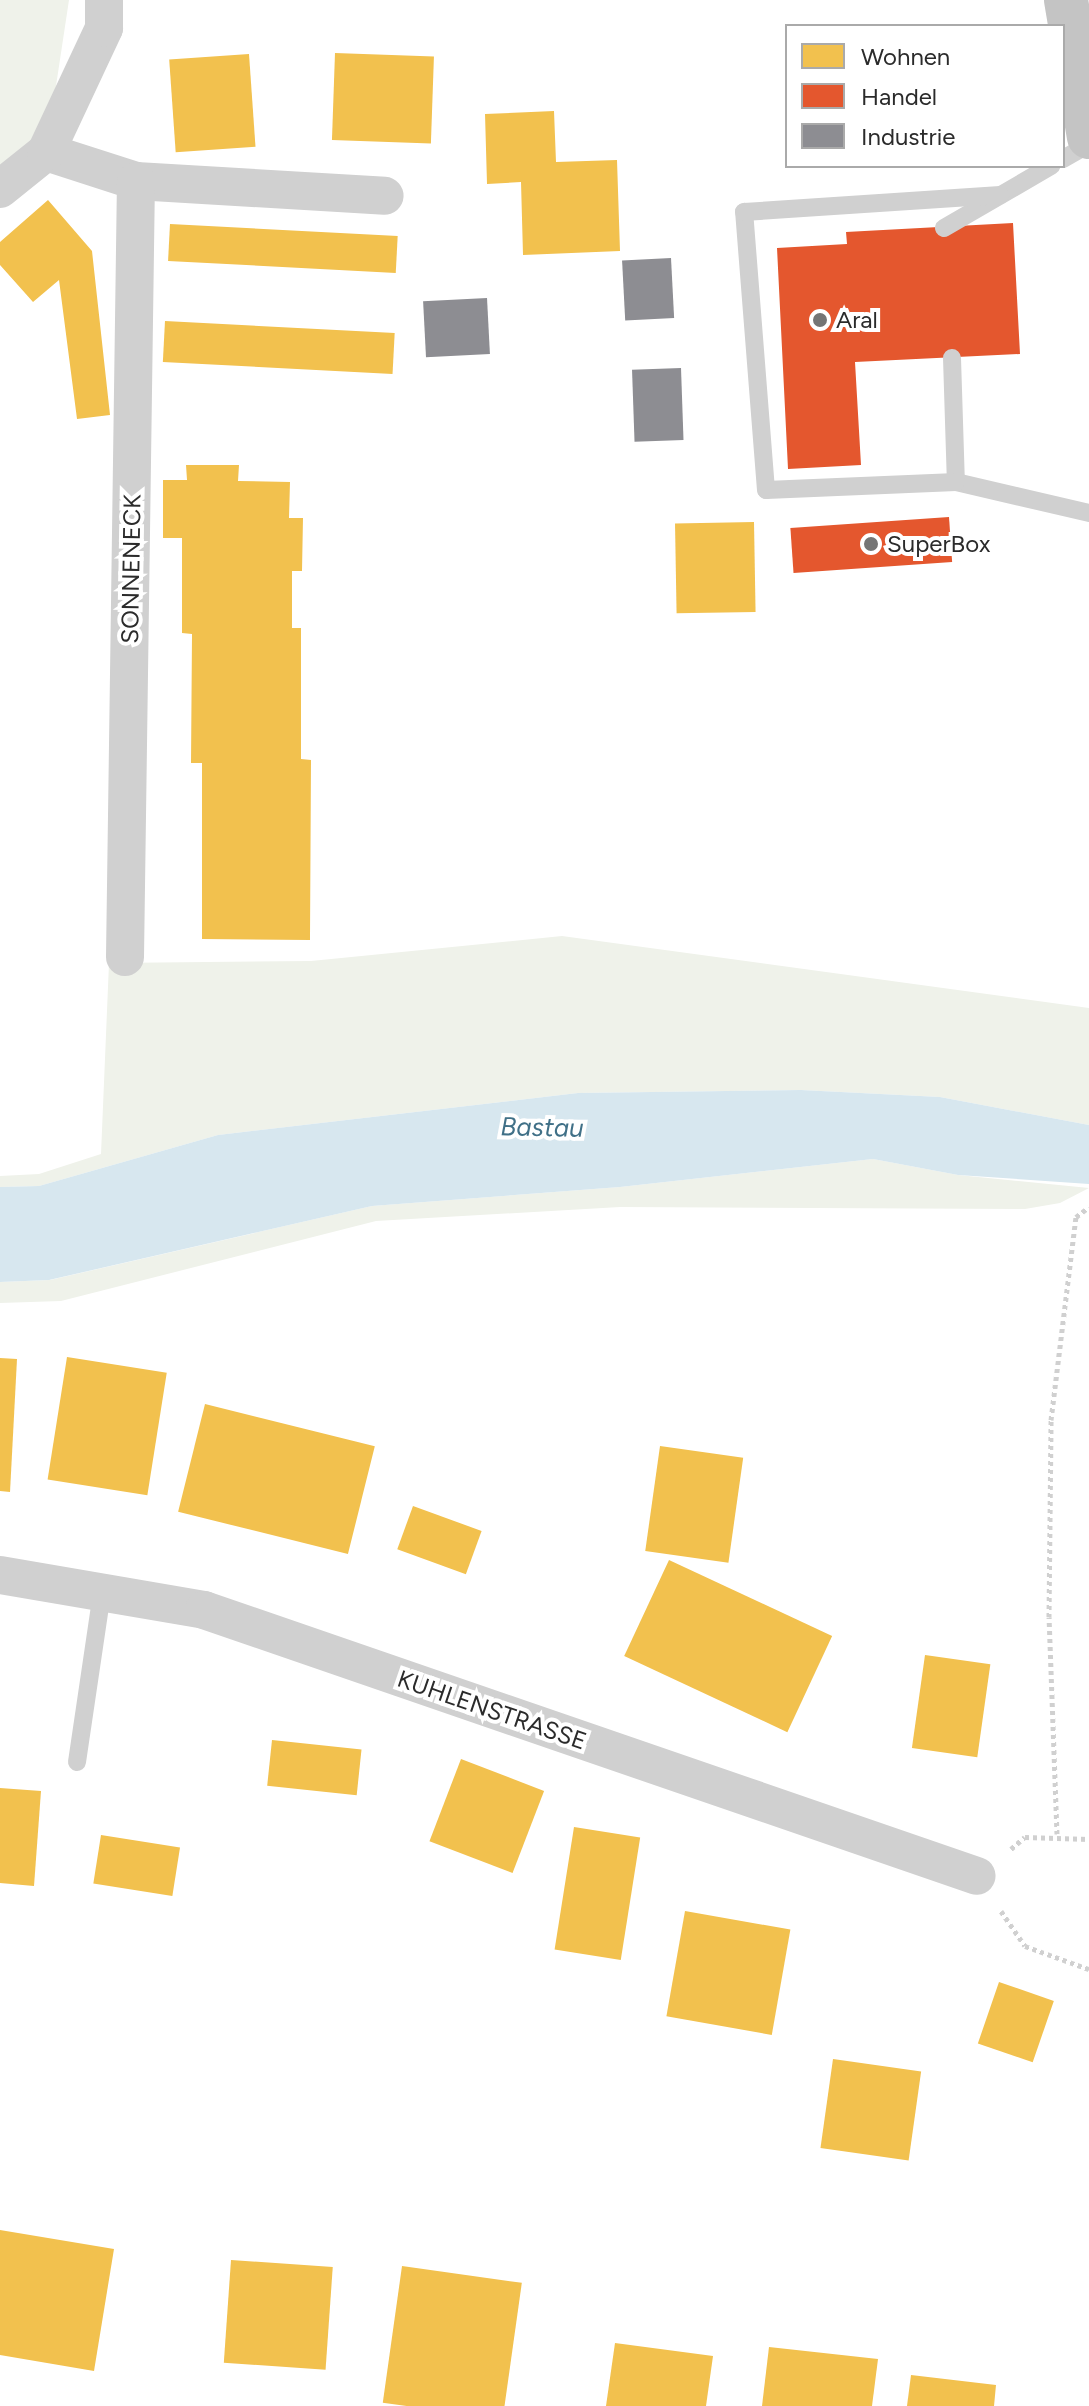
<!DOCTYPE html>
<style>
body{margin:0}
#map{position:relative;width:1089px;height:2406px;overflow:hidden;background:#fff;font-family:Figtree,sans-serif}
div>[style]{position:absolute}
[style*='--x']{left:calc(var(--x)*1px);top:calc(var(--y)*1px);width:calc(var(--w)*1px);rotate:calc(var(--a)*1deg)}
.green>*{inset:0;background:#eff2ea}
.water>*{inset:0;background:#d7e7ef}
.homes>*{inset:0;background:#f2c14e;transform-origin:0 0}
.shops>*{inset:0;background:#e4572e;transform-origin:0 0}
.industry>*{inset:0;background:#8d8d92;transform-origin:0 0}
.path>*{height:5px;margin-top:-2.5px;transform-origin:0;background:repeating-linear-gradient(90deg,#d0d0d0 0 4px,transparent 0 8px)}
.service>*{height:18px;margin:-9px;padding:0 9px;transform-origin:9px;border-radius:9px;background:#d0d0d0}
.minor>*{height:38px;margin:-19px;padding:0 19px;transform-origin:19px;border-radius:19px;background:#d0d0d0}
.primary>*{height:44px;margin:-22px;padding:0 22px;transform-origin:22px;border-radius:22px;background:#c4c4c4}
.dots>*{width:22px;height:22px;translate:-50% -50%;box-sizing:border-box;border:4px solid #fff;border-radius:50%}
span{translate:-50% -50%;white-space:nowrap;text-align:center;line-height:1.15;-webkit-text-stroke:8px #fff;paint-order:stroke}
.poi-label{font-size:24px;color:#2b2b2b}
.left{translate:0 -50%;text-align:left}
.street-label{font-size:24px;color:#2b2b2b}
.water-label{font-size:26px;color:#407087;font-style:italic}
.legend{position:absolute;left:785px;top:24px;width:280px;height:144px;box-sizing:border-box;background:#fff;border:2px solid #aaa;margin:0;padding:10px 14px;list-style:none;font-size:24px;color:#2b2b2b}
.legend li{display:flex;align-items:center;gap:16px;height:40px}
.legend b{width:40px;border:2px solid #aaa}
</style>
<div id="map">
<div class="green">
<i style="clip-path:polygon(0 0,69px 0,46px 152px,0 191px)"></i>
<i style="clip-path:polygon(562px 936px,1089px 1008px,1089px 1125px,940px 1097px,801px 1090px,578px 1093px,218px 1135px,39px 1186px,0 1187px,0 1176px,39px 1174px,101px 1154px,109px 963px,311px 961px)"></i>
<i style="clip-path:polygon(873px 1159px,958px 1175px,1089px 1188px,1060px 1203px,1025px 1209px,620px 1207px,376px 1221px,61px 1301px,0 1303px,0 1282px,50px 1280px,372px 1206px,620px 1187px)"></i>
</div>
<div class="water">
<i style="clip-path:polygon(801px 1090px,940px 1097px,1089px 1125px,1089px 1184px,958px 1175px,873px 1159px,620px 1187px,372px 1206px,49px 1280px,0 1282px,0 1187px,39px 1186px,218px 1135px,578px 1093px)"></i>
</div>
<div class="homes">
<i style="left:335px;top:53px;width:99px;height:87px;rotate:2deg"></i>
<i style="left:249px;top:54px;width:93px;height:80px;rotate:86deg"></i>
<i style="clip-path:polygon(554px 111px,556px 162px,617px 160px,620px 251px,523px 255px,521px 182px,487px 184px,485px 114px)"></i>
<i style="clip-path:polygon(48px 200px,92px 251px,110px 415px,77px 419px,59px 280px,33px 302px,0 265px,0 242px)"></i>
<i style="left:170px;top:224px;width:228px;height:37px;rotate:3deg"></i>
<i style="left:165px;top:321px;width:230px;height:41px;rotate:3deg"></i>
<i style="clip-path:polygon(186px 465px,239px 465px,238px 481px,290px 482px,289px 518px,303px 518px,302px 571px,292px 571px,292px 628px,301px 628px,301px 759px,311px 760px,310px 940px,202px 939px,202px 763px,191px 763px,192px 634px,182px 633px,182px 538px,163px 538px,163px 480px,187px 480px)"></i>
<i style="left:754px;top:522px;width:90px;height:79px;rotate:89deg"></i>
<i style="left:67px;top:1357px;width:101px;height:124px;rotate:9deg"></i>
<i style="clip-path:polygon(0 1358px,17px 1359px,10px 1492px,0 1491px)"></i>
<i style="left:205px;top:1404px;width:175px;height:111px;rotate:14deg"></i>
<i style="left:660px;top:1446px;width:84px;height:106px;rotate:8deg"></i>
<i style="left:413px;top:1506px;width:73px;height:46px;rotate:20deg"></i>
<i style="left:669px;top:1560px;width:180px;height:106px;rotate:25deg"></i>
<i style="left:925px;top:1655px;width:66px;height:94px;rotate:8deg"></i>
<i style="left:272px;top:1740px;width:90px;height:46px;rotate:6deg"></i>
<i style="left:461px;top:1759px;width:89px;height:88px;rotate:21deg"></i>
<i style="clip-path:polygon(0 1788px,41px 1791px,34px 1886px,0 1883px)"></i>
<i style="left:574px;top:1827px;width:67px;height:124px;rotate:9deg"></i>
<i style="left:101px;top:1835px;width:80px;height:49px;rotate:9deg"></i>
<i style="left:685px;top:1911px;width:107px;height:107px;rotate:10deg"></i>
<i style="left:999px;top:1982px;width:58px;height:65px;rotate:19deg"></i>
<i style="left:833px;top:2059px;width:89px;height:90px;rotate:8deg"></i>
<i style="clip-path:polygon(0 2230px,114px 2249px,94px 2371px,0 2355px)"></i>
<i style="left:231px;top:2260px;width:102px;height:103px;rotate:4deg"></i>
<i style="left:402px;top:2266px;width:121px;height:138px;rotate:8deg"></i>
<i style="clip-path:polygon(615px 2343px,713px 2356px,706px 2406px,606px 2406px)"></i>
<i style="clip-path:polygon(769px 2347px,878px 2359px,872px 2406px,762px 2406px)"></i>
<i style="clip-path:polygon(911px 2375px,996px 2385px,994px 2406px,907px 2406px)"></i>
</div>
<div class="shops">
<i style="clip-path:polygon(1013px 223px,1020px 354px,855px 362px,861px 465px,788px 469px,777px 248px,847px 244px,846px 232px)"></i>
<i style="left:949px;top:517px;width:45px;height:159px;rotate:86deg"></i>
</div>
<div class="industry">
<i style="left:671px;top:258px;width:60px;height:49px;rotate:87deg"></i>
<i style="left:487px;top:298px;width:56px;height:64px;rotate:87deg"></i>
<i style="left:681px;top:368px;width:72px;height:49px;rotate:88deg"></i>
</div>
<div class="path">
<i style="--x:1057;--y:1834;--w:217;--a:-92.1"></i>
<i style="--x:1049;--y:1617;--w:197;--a:-89.4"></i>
<i style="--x:1051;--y:1420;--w:205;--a:-83"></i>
<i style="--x:1076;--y:1217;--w:16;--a:-38"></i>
<i style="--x:1011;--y:1849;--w:18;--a:-41"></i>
<i style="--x:1025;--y:1837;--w:64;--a:1.8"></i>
<i style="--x:1001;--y:1911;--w:42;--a:55.6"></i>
<i style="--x:1025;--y:1946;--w:68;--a:19.8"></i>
</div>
<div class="service">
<i style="--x:1063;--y:159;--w:30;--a:-30"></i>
<i style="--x:944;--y:228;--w:124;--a:-30.1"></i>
<i style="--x:952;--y:358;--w:124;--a:88.2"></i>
<i style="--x:956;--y:482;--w:137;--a:13.1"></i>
<i style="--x:956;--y:482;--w:190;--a:177.6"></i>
<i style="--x:766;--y:490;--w:279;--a:-94.5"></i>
<i style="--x:744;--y:212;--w:257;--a:-3.8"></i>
<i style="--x:77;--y:1762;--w:172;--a:-81.6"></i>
</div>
<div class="minor">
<i style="--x:46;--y:152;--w:95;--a:17.9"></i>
<i style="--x:136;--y:181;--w:249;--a:3.4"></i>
<i style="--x:0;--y:189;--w:59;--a:-38.8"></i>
<i style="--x:46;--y:152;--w:137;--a:-64.9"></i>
<i style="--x:104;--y:28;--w:28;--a:-90"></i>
<i style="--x:125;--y:957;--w:776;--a:-89.19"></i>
<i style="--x:0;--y:1575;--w:207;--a:9.7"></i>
<i style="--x:204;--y:1610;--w:817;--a:18.99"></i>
</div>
<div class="primary">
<i style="--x:1066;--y:0;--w:139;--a:80.5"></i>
</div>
<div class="dots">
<i style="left:820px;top:320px;background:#757575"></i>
<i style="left:871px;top:544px;background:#757575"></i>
</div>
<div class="poi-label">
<span class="left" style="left:836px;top:320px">Aral</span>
<span class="left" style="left:887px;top:544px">SuperBox</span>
</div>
<div class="street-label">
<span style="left:131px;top:569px;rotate:-89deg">SONNENECK</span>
<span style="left:492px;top:1710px;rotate:19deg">KUHLENSTRASSE</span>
</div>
<div class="water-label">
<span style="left:542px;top:1128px;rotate:1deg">Bastau</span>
</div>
<ul class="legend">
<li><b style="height:22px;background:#f2c14e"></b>Wohnen</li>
<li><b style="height:22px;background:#e4572e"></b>Handel</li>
<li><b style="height:22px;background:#8d8d92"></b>Industrie</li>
</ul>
</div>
